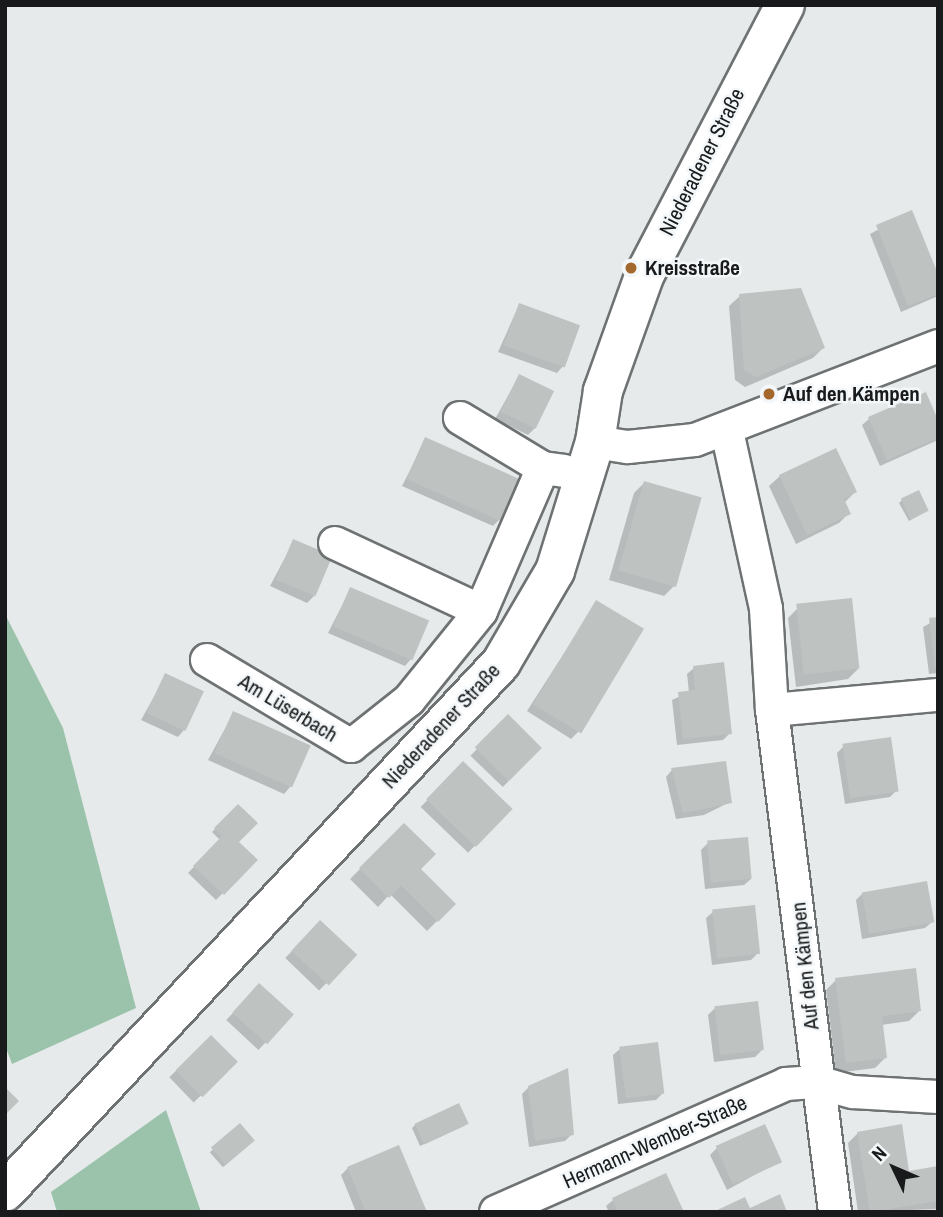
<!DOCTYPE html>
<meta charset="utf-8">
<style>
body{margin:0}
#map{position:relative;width:943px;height:1217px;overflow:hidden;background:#e6eaeb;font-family:"Archivo Narrow",sans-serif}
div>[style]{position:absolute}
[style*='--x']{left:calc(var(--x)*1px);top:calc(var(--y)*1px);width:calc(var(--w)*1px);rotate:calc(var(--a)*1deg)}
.forest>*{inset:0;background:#9bc3ab}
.shadow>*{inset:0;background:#0003;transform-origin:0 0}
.building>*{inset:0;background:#bec3c2;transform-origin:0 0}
.roads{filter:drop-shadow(2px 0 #6e7273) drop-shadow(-2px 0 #6e7273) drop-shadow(0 2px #6e7273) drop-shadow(0 -2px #6e7273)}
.minor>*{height:32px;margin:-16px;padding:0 16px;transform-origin:16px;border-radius:16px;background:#fff}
.tertiary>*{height:38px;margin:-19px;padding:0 19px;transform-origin:19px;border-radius:19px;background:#fff}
.dots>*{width:19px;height:19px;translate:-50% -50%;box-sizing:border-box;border:4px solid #f3f7f9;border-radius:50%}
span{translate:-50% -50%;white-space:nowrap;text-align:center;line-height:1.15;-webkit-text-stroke:5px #f3f7f9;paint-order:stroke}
.street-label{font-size:21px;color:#191a1b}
.poi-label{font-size:21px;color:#191a1b;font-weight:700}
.left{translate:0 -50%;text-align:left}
.frame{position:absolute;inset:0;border:7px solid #191a1b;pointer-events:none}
.north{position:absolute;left:859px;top:1133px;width:70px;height:70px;-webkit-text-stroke:5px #f3f7f9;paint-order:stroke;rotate:314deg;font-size:19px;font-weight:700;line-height:28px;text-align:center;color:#191a1b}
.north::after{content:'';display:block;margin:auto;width:24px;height:32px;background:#191a1b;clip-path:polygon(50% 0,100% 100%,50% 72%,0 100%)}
</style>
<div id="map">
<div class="forest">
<i style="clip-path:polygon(5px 614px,63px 728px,136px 1008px,12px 1064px,5px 1045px)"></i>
<i style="clip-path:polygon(166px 1110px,201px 1212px,57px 1212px,51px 1192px)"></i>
</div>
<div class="shadow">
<i style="clip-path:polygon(911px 212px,938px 278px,938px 296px,901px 312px,870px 234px)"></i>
<i style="clip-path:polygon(740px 296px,823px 348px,813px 358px,745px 387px,735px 380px,729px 306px)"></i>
<i style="clip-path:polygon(519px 305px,563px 366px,557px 373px,498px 352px)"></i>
<i style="clip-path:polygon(519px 376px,535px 428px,528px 435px,495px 419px)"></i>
<i style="clip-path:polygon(869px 419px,938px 425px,938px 440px,880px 466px,862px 425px)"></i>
<i style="clip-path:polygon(426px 439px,500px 519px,493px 526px,402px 486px)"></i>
<i style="clip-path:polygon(780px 476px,855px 492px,844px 503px,849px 513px,839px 523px,796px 544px,769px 486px)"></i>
<i style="clip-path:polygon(644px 483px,674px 586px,664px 596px,609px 580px,634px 493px)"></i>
<i style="clip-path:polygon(902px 500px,927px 511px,909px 521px,899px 503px)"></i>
<i style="clip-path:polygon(294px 541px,314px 596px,307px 603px,270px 586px)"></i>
<i style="clip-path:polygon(350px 590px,411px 659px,405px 666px,328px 633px)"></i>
<i style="clip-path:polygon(597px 602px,578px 732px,571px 739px,527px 711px)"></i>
<i style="clip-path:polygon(798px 608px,858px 669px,848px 679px,796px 687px,788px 618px)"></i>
<i style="clip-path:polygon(938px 619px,938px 673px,929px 674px,923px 627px)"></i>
<i style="clip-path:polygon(694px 668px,730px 733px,723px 740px,677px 745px,672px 700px,689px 692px,687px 674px)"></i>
<i style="clip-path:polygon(166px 675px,184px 730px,178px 737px,141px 720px)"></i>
<i style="clip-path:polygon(233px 714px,290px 787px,284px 794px,208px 760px)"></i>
<i style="left:508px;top:717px;width:45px;height:54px;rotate:44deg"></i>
<i style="clip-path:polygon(844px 746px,897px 790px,890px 797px,845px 804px,837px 753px)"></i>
<i style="left:463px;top:763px;width:66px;height:61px;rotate:44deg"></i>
<i style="clip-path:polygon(672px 770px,730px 802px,704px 815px,676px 819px,666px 777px)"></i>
<i style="clip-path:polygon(238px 806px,237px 842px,255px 860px,216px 900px,188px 873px,220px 840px,212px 832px)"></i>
<i style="clip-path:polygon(404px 825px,418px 870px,454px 904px,427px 931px,390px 894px,378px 907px,350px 879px)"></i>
<i style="clip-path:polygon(708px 843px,751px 879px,744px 885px,705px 889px,701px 850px)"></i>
<i style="clip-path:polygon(863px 893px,932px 922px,925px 928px,862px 939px,856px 900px)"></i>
<i style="clip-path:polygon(713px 912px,758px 953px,751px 960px,712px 965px,706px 918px)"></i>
<i style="left:320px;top:922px;width:47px;height:50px;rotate:44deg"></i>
<i style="clip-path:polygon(836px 980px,919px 1011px,909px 1021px,881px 1025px,885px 1058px,875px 1068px,836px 1073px,826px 990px)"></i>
<i style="left:259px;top:985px;width:44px;height:48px;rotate:43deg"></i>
<i style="clip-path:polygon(715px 1008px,762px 1050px,755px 1057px,714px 1062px,708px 1015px)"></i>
<i style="left:211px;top:1037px;width:35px;height:58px;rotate:46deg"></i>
<i style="clip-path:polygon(620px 1049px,663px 1093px,656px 1100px,618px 1104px,613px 1055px)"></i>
<i style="clip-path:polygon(529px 1087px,572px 1134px,565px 1141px,529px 1147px,522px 1094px)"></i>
<i style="clip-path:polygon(415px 1125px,464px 1126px,420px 1146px,412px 1128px)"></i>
<i style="left:240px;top:1126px;width:20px;height:40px;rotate:49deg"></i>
<i style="clip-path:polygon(858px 1133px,907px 1173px,938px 1168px,938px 1209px,858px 1212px,848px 1143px)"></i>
<i style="clip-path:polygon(717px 1148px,780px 1161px,727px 1190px,710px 1155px)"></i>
<i style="clip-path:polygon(348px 1168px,425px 1212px,356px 1212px,341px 1175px)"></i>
<i style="clip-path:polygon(613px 1200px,682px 1212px,609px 1212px,606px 1206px)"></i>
</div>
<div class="building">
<i style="clip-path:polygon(912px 210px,938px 274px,938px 294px,908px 306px,876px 225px)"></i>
<i style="clip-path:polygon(801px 288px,825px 348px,756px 377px,744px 370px,739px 294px)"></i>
<i style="left:519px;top:303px;width:65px;height:45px;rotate:20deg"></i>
<i style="left:519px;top:374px;width:39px;height:42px;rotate:26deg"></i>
<i style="clip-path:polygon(926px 392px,938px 420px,938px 438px,887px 460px,868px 417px)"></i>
<i style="left:425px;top:437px;width:103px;height:46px;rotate:24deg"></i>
<i style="clip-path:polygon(836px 448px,857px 492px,844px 499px,851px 514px,807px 535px,779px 475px)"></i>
<i style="left:644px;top:481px;width:60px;height:93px;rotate:16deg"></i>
<i style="left:919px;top:490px;width:23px;height:20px;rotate:65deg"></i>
<i style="left:293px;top:539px;width:43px;height:44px;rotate:23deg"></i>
<i style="left:350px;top:587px;width:86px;height:43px;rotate:23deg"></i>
<i style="left:852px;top:598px;width:71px;height:56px;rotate:84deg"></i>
<i style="left:596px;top:600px;width:56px;height:122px;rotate:31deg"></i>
<i style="clip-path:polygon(938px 617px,938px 668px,935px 669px,929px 618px)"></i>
<i style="clip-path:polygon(724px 662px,732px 734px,683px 739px,678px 692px,695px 690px,693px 666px)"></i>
<i style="left:165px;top:673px;width:43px;height:44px;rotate:25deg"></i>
<i style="left:233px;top:711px;width:85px;height:46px;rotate:24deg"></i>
<i style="left:508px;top:714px;width:48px;height:47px;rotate:45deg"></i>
<i style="left:891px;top:737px;width:55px;height:49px;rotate:82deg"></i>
<i style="left:463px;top:761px;width:69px;height:53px;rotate:44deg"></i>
<i style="clip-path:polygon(726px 761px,732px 803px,683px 813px,671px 768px)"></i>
<i style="clip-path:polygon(238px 804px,258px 823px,239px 842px,258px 860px,224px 895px,193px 866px,222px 836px,214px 828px)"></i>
<i style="clip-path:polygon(404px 823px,436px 854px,421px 869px,456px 904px,438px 922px,401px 885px,389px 898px,359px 868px)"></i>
<i style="left:748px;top:837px;width:42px;height:41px;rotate:85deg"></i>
<i style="left:927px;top:881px;width:42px;height:66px;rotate:80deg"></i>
<i style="left:755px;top:905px;width:49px;height:43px;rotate:84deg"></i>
<i style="left:320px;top:920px;width:51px;height:42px;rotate:43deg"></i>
<i style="clip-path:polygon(916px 968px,921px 1011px,882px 1016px,887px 1058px,846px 1063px,835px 978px)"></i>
<i style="left:259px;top:983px;width:47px;height:40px;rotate:42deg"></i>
<i style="left:758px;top:1001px;width:49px;height:44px;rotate:83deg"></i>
<i style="left:211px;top:1035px;width:38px;height:50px;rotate:45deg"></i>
<i style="left:658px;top:1042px;width:52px;height:39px;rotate:83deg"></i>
<i style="clip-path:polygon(568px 1068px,574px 1135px,535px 1141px,528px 1086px)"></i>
<i style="clip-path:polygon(5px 1087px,19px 1101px,5px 1115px)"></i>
<i style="left:459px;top:1103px;width:23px;height:49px;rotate:65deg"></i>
<i style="left:240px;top:1123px;width:23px;height:38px;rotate:50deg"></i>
<i style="left:765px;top:1124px;width:42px;height:54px;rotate:66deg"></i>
<i style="clip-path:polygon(902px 1124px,909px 1171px,938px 1166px,938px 1201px,870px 1212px,857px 1132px)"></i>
<i style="clip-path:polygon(399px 1145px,427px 1212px,366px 1212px,347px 1167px)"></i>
<i style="clip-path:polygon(666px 1173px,684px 1212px,618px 1212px,612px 1198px)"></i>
<i style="clip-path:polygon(780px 1194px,787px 1212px,713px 1212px,745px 1197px,750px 1208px)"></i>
</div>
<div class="roads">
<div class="minor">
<i style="--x:460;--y:418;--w:97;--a:31.1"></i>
<i style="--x:543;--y:468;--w:21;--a:8"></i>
<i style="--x:727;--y:431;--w:182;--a:77.6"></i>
<i style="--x:766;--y:609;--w:101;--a:86.6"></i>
<i style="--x:772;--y:710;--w:506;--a:82.85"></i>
<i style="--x:595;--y:442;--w:33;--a:9"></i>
<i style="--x:628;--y:447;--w:67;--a:-6"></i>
<i style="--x:695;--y:440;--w:261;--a:-21.1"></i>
<i style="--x:335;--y:543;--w:161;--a:25"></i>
<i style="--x:481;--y:611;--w:156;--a:-66.6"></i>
<i style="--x:207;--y:660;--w:168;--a:30.8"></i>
<i style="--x:351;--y:746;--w:74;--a:-38.4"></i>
<i style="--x:409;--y:700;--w:114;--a:-51"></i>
<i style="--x:772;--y:710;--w:167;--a:-5.2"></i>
<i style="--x:496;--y:1212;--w:317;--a:-23.8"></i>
<i style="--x:786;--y:1084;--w:31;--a:-4"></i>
<i style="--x:817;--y:1082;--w:37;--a:16"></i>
<i style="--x:853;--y:1092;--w:85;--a:3.4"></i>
</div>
<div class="tertiary">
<i style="--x:5;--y:1192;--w:725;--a:-46.84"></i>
<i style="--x:501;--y:663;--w:107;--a:-59.6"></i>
<i style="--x:555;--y:571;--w:135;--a:-72.8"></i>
<i style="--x:595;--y:442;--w:52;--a:-81.1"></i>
<i style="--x:603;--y:391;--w:124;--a:-70.3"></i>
<i style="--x:645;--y:274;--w:303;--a:-62.5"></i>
</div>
</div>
<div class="dots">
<i style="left:631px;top:268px;background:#a5682c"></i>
<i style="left:769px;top:394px;background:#a5682c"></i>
</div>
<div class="street-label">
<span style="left:702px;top:162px;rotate:-63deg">Niederadener Straße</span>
<span style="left:288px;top:708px;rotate:31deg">Am Lüserbach</span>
<span style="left:441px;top:726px;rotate:-47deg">Niederadener Straße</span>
<span style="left:805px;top:966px;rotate:-96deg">Auf den Kämpen</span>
<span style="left:655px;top:1142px;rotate:-24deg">Hermann-Wember-Straße</span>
</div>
<div class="poi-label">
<span class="left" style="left:645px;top:268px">Kreisstraße</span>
<span class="left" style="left:783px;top:394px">Auf den Kämpen</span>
</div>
<div class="frame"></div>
<div class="north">N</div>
</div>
